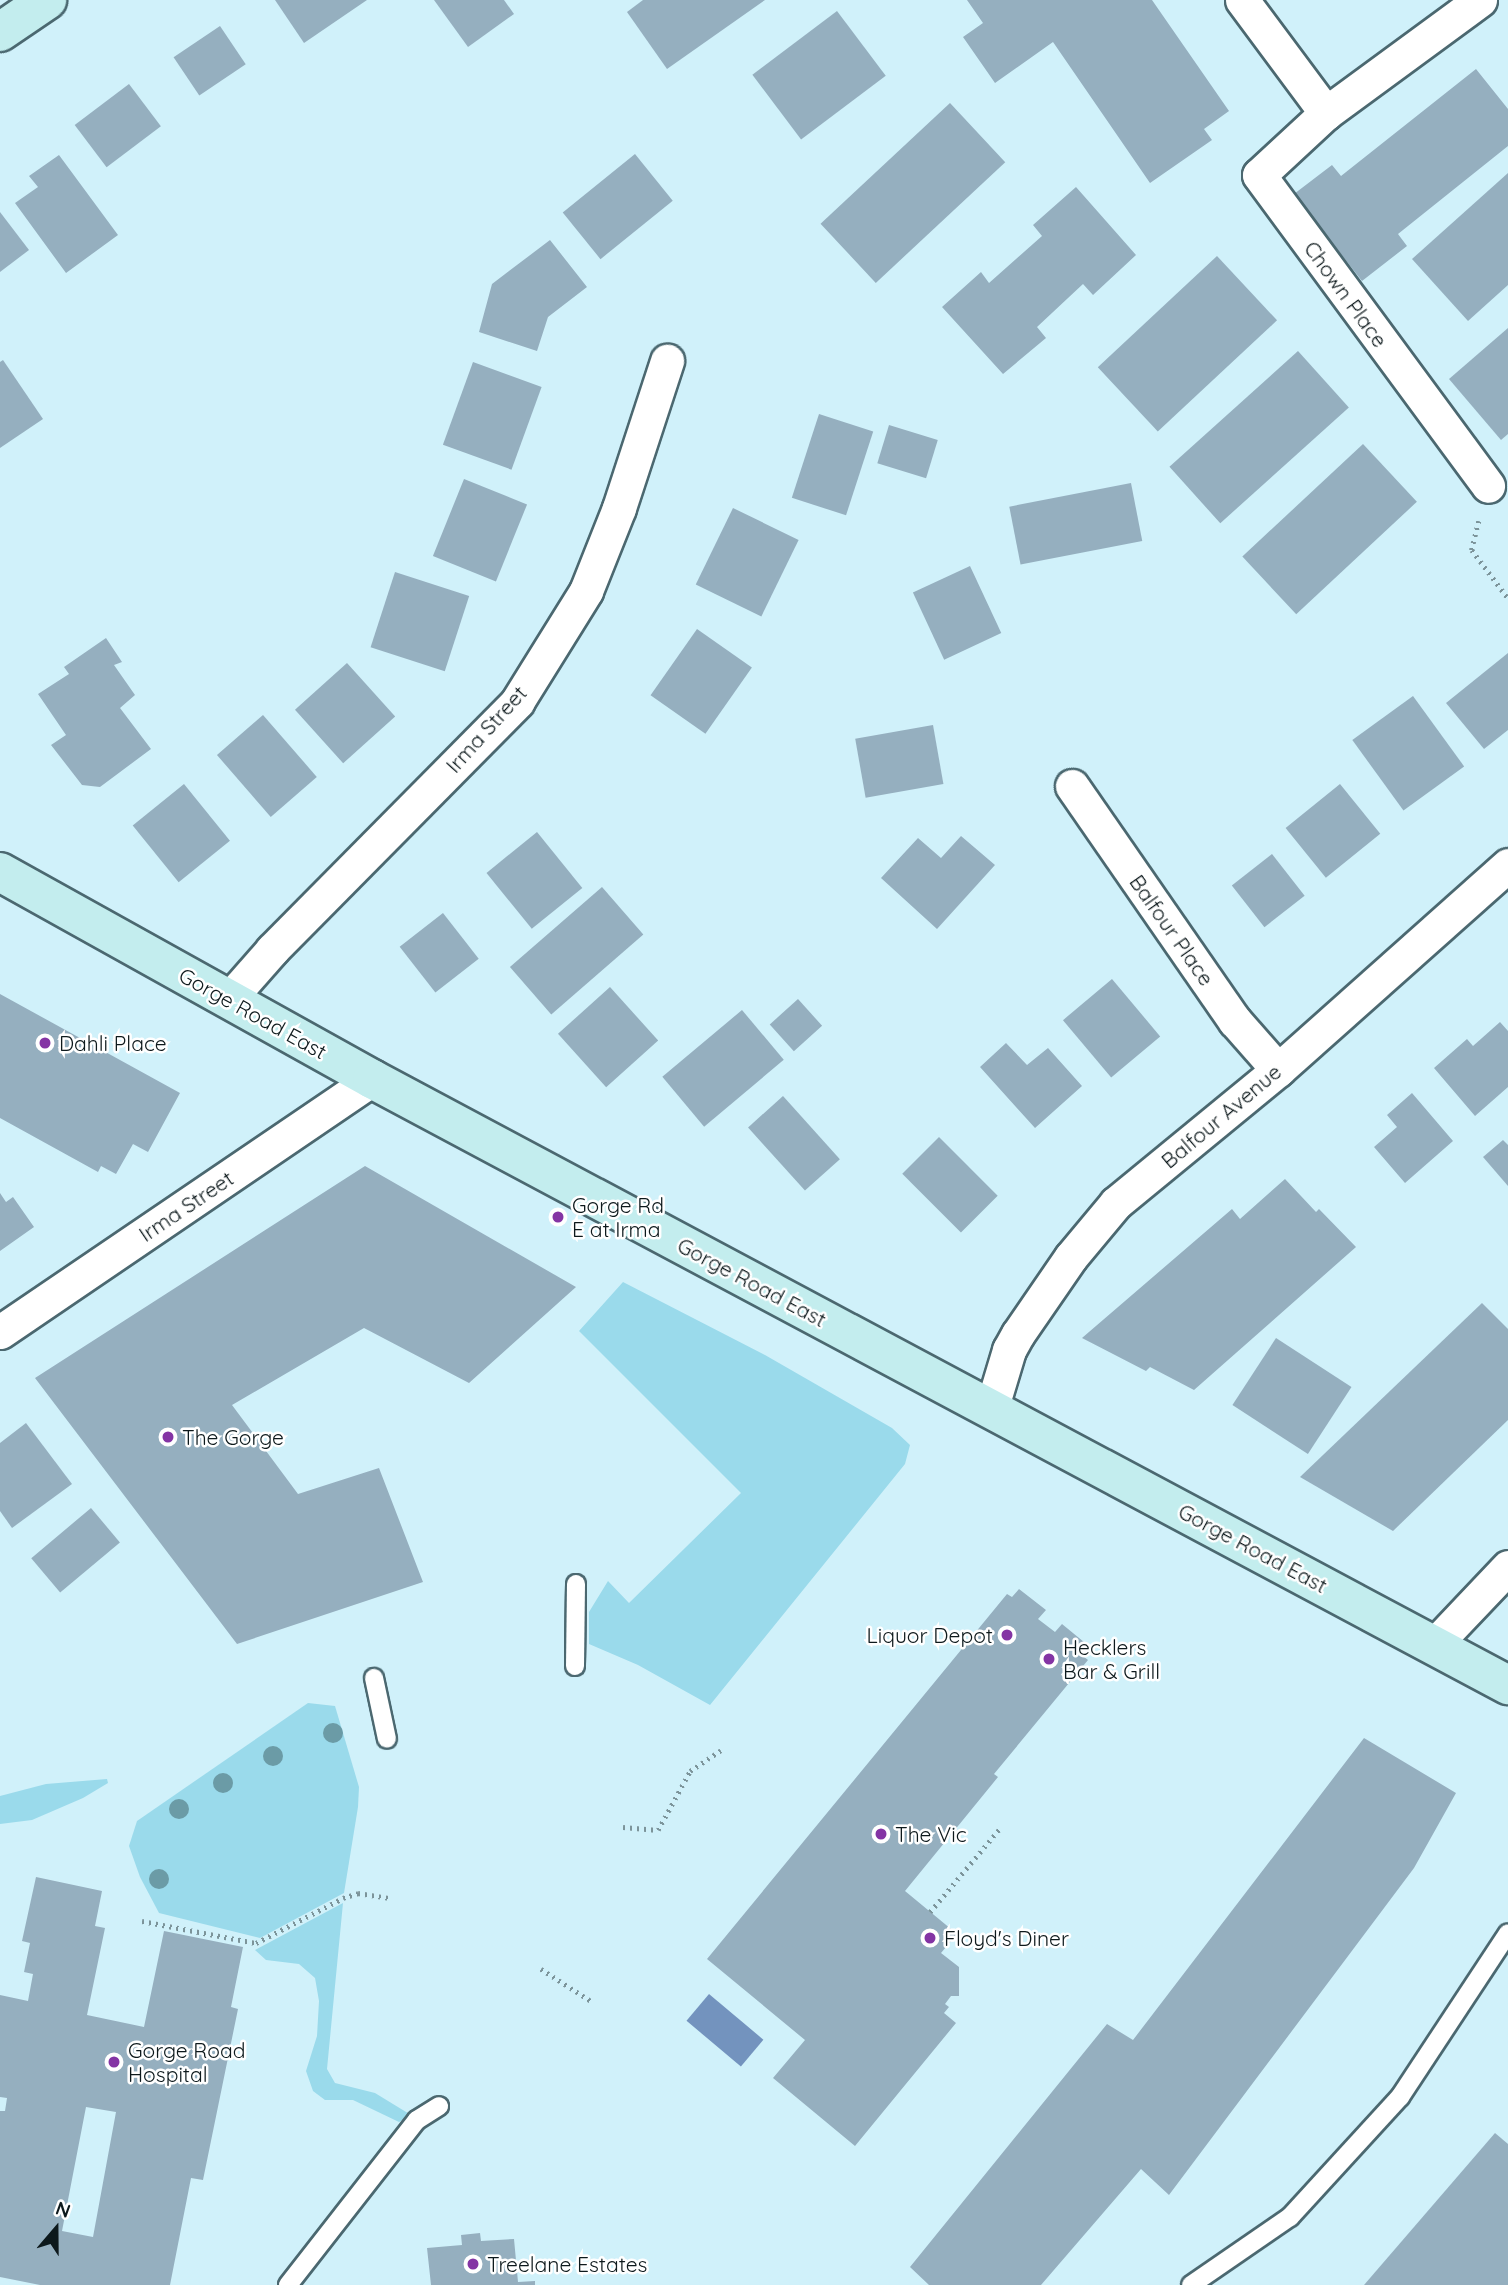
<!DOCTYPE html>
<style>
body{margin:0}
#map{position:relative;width:1508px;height:2285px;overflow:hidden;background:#d0f1fa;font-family:Quicksand,sans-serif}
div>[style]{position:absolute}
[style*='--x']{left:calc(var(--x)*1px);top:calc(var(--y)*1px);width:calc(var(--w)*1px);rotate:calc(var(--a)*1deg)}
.green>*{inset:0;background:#9adaeb}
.water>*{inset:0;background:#7393be;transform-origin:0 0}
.building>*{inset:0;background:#95afbf;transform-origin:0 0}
.path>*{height:4.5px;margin-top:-2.25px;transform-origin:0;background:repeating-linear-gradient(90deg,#7c949a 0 2px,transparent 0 7px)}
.roads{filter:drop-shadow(2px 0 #4b6870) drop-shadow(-2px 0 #4b6870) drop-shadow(0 2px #4b6870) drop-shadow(0 -2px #4b6870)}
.service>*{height:18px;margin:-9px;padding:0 9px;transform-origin:9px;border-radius:9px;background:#fff}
.minor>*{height:33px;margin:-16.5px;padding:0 16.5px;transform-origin:16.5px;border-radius:16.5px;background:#fff}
.secondary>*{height:38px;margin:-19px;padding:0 19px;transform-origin:19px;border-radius:19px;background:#c3edee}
.trees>*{width:20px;height:20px;margin:-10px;border-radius:50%;background:#6b9ba6}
.dots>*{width:19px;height:19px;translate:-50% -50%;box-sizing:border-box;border:4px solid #fff;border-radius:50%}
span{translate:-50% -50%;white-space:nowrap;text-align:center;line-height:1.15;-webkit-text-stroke:5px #fff;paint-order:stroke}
.street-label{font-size:21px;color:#0d191c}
.poi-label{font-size:21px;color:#0d191c}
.left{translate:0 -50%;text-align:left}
.right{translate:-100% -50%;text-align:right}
.north{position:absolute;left:21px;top:2194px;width:70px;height:70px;-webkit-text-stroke:5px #fff;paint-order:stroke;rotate:20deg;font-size:19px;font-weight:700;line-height:28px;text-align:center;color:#0d191c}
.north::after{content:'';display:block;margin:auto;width:24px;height:32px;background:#0d191c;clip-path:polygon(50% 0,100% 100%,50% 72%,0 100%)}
</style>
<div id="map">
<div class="green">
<i style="clip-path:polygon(623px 1282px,765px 1355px,892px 1428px,910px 1445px,905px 1464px,710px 1705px,638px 1665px,589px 1644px,589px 1612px,608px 1581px,629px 1603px,741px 1493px,579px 1331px)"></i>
<i style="clip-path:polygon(308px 1703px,335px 1706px,359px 1787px,358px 1807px,344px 1893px,260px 1938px,159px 1913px,140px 1877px,129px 1846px,137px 1821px)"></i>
<i style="clip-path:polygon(107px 1779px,108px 1783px,83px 1798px,32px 1820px,0 1824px,0 1796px,46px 1784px)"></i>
<i style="clip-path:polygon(343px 1903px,327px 2069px,335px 2083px,375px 2093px,411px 2115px,399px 2122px,353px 2100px,325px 2100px,313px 2091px,306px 2071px,317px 2036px,319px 2001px,315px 1978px,299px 1964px,266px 1960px,255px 1950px)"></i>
</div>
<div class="water">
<i style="left:709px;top:1994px;width:71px;height:35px;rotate:40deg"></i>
</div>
<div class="building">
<i style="clip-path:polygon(275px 0,367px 0,304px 43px)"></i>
<i style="clip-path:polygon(434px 0,504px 0,514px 14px,468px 47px)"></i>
<i style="clip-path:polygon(643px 0,765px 0,667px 69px,627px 12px)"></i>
<i style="clip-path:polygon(967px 0,1152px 0,1229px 111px,1204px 129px,1212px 140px,1150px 183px,1053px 42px,995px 83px,963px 37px,983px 23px)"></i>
<i style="left:837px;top:11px;width:81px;height:106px;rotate:53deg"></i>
<i style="left:220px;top:26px;width:46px;height:56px;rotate:56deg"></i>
<i style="clip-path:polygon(1476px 69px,1508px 109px,1508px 146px,1398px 234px,1407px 246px,1362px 281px,1294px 194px,1332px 165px,1341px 176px)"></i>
<i style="left:129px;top:84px;width:53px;height:68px;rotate:53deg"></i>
<i style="left:950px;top:103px;width:81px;height:177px;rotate:47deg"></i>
<i style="left:635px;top:154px;width:60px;height:93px;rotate:51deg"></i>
<i style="clip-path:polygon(59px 155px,118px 235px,66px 273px,15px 203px,38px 187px,29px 176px)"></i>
<i style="clip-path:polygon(1508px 173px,1508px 285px,1468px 321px,1412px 259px)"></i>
<i style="clip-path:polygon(1076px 187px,1136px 255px,1093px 295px,1083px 284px,1037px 327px,1046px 338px,1003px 374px,942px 307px,981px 272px,989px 283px,1042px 236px,1033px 225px)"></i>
<i style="clip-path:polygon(0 212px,29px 250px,0 272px)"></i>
<i style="clip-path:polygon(550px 240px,587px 287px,548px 317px,537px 351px,479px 332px,492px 284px)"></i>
<i style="left:1217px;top:256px;width:88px;height:163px;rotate:47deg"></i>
<i style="clip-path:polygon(1508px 328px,1508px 434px,1501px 440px,1449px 379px)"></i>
<i style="left:1298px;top:351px;width:76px;height:173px;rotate:48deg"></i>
<i style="clip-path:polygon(3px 360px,43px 419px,0 448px,0 362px)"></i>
<i style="left:473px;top:362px;width:73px;height:88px;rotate:20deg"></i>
<i style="left:819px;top:414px;width:57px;height:88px;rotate:18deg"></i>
<i style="left:889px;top:425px;width:51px;height:40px;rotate:17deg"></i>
<i style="left:1363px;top:444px;width:79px;height:165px;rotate:47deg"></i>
<i style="left:464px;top:479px;width:68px;height:83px;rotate:22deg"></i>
<i style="left:1131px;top:483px;width:59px;height:124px;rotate:79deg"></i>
<i style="left:733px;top:508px;width:73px;height:85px;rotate:26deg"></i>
<i style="left:970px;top:566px;width:74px;height:63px;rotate:65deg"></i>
<i style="left:395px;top:572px;width:78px;height:79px;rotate:18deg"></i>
<i style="left:697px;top:629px;width:67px;height:81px;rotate:35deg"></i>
<i style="clip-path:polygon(106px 638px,122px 662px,114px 665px,135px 695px,120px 708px,151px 749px,100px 787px,82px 785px,51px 745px,66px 735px,38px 694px,69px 674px,64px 667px)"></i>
<i style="clip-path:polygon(1508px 653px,1508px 730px,1484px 749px,1446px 703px)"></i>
<i style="left:347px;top:663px;width:72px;height:70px;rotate:48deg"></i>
<i style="left:1413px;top:696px;width:87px;height:75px;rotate:54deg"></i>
<i style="left:263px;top:715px;width:82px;height:61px;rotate:49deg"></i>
<i style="left:933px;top:725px;width:60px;height:79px;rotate:80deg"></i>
<i style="left:184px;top:784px;width:73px;height:66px;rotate:51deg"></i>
<i style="left:1340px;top:784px;width:64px;height:70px;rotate:51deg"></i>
<i style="left:537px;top:832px;width:72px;height:65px;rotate:51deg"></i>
<i style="clip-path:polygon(961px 836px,995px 865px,937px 929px,881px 878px,918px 838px,941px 858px)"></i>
<i style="left:1272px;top:854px;width:53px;height:51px;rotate:52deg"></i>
<i style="left:602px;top:887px;width:63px;height:122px;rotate:49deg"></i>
<i style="left:443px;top:913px;width:58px;height:55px;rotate:52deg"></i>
<i style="left:1112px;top:979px;width:75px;height:64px;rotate:50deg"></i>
<i style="left:610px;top:987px;width:72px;height:70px;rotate:48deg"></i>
<i style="clip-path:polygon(0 994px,180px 1093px,148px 1152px,133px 1144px,116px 1174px,101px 1166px,98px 1172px,0 1118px)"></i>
<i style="left:798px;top:999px;width:36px;height:38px;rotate:48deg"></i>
<i style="left:742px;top:1010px;width:65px;height:104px;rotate:50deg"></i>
<i style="clip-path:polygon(1500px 1022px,1508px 1031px,1508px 1087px,1475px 1116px,1434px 1068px,1467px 1039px,1473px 1046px)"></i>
<i style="clip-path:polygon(1006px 1043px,1027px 1065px,1048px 1048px,1082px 1086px,1035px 1128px,980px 1067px)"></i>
<i style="clip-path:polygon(1412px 1093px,1453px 1141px,1405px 1183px,1374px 1147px,1397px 1127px,1387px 1115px)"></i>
<i style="left:783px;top:1096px;width:85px;height:47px;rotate:48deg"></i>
<i style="left:939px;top:1137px;width:83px;height:52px;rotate:45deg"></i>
<i style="clip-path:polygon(1503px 1140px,1508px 1145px,1508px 1186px,1483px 1157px)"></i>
<i style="clip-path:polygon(365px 1166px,576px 1287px,469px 1383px,364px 1328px,232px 1405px,298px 1494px,379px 1468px,423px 1582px,237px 1644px,35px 1378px)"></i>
<i style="clip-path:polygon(1285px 1179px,1316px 1212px,1319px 1209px,1356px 1247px,1194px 1390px,1150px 1367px,1146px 1371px,1082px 1338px,1232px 1209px,1240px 1219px)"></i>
<i style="clip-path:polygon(0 1193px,6px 1202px,13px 1197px,34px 1227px,0 1251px)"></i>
<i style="clip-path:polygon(1482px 1303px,1508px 1329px,1508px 1420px,1393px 1531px,1300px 1477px)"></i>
<i style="left:1276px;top:1338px;width:90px;height:80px;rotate:33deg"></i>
<i style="clip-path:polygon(26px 1423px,72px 1484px,12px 1528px,0 1511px,0 1443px)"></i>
<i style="left:91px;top:1508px;width:45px;height:78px;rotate:50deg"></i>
<i style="clip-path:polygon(1019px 1589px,1046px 1610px,1038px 1619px,1055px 1632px,1062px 1624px,1090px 1647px,1083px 1656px,1088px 1660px,994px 1774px,998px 1777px,905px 1891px,957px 1934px,941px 1953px,959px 1967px,959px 1996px,951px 1996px,945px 2004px,949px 2007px,944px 2013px,956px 2023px,855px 2146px,773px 2078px,805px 2040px,707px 1959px,1007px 1594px,1012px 1597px)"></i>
<i style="clip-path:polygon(1364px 1738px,1456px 1793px,1414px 1868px,1169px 2195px,1141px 2169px,1041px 2285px,929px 2285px,910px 2267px,1107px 2024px,1133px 2040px)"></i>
<i style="clip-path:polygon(evenodd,36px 1877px,102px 1891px,95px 1926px,105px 1928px,87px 2015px,144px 2027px,164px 1931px,243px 1947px,231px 2007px,238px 2009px,203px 2180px,191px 2178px,170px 2285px,40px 2285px,0 2277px,0 2111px,5px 2111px,7px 2098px,0 2097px,0 1995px,28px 2001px,33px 1974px,24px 1972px,30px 1943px,22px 1941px,36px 1877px,86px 2107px,116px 2112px,93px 2237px,62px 2231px,86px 2107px)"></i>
<i style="clip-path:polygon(1495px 2133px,1508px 2144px,1508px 2285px,1364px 2285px)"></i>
<i style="clip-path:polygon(480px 2233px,481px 2241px,514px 2239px,518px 2282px,535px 2281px,535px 2285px,431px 2285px,427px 2248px,462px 2245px,461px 2235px)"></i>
</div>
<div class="path">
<i style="--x:1479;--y:521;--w:30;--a:104"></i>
<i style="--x:1472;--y:550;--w:60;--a:53.1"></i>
<i style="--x:623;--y:1827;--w:35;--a:5"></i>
<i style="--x:658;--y:1830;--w:67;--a:-61.5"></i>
<i style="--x:690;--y:1771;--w:37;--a:-34"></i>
<i style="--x:930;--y:1912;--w:111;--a:-50.1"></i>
<i style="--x:142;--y:1921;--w:116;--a:10.9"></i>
<i style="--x:256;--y:1943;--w:98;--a:-27.3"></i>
<i style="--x:343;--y:1898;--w:16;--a:-18"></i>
<i style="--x:358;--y:1893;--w:31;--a:9"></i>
<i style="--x:541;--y:1969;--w:59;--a:32.6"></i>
</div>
<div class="roads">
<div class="service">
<i style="--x:575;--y:1666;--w:82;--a:-89.3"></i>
<i style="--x:374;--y:1678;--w:62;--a:78"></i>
<i style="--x:288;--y:2285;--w:209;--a:-52"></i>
<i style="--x:417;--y:2120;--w:26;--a:-32"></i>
<i style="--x:1191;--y:2285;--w:120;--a:-34.5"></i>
<i style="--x:1290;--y:2217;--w:163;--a:-47.5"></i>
<i style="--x:1400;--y:2097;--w:196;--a:-56.6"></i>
</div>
<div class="minor">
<i style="--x:1242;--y:0;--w:141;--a:53.4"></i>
<i style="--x:1480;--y:0;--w:191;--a:143.7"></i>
<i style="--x:1326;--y:113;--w:91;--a:137.2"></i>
<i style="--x:1259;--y:175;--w:386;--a:53.6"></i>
<i style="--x:1072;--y:786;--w:286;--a:55.3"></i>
<i style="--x:1235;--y:1021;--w:65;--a:48.7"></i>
<i style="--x:229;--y:999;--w:65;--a:-48.7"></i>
<i style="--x:272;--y:950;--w:349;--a:-45.3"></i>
<i style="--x:517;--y:702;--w:131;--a:-58.1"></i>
<i style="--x:586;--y:591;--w:89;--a:-68.3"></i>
<i style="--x:619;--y:508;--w:155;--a:-71.9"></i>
<i style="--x:0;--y:1332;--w:450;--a:-34.2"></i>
<i style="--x:991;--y:1410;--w:63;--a:-73.3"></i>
<i style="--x:1009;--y:1350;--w:18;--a:-61"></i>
<i style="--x:1018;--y:1334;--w:93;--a:-55.5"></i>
<i style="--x:1071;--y:1257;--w:70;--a:-50.2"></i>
<i style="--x:1116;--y:1203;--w:210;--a:-39.4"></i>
<i style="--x:1278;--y:1070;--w:308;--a:-41.7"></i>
<i style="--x:1435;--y:1644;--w:106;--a:-46.5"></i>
</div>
<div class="secondary">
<i style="--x:0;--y:32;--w:57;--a:-34.2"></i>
<i style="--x:0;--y:872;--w:426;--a:29.1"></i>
<i style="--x:372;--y:1079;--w:1288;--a:28.08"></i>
</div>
</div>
<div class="trees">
<i style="left:333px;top:1733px"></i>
<i style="left:273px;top:1756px"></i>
<i style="left:223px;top:1783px"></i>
<i style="left:179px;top:1809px"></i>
<i style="left:159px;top:1879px"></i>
</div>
<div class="dots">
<i style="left:45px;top:1043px;background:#8434a4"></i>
<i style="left:558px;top:1217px;background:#8434a4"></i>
<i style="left:168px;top:1437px;background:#8434a4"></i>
<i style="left:1007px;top:1635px;background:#8434a4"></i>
<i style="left:1049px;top:1659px;background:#8434a4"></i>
<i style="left:881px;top:1834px;background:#8434a4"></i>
<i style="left:930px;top:1938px;background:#8434a4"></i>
<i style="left:114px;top:2062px;background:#8434a4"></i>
<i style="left:473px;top:2264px;background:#8434a4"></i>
</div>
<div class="street-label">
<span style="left:1346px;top:294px;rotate:54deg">Chown Place</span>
<span style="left:486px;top:729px;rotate:-48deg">Irma Street</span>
<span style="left:1172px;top:930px;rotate:55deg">Balfour Place</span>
<span style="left:253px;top:1013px;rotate:29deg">Gorge Road East</span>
<span style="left:1221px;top:1116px;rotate:-40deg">Balfour Avenue</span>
<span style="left:186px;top:1206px;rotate:-34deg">Irma Street</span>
<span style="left:752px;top:1282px;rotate:28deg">Gorge Road East</span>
<span style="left:1253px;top:1548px;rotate:28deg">Gorge Road East</span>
</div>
<div class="poi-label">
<span class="left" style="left:59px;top:1043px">Dahli Place</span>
<span class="left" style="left:572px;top:1217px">Gorge Rd<br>E at Irma</span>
<span class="left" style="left:182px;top:1437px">The Gorge</span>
<span class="right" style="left:993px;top:1635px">Liquor Depot</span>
<span class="left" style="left:1063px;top:1659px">Hecklers<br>Bar &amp; Grill</span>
<span class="left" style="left:895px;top:1834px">The Vic</span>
<span class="left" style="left:944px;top:1938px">Floyd's Diner</span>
<span class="left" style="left:128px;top:2062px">Gorge Road<br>Hospital</span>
<span class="left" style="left:487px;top:2264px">Treelane Estates</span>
</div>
<div class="north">N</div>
</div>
